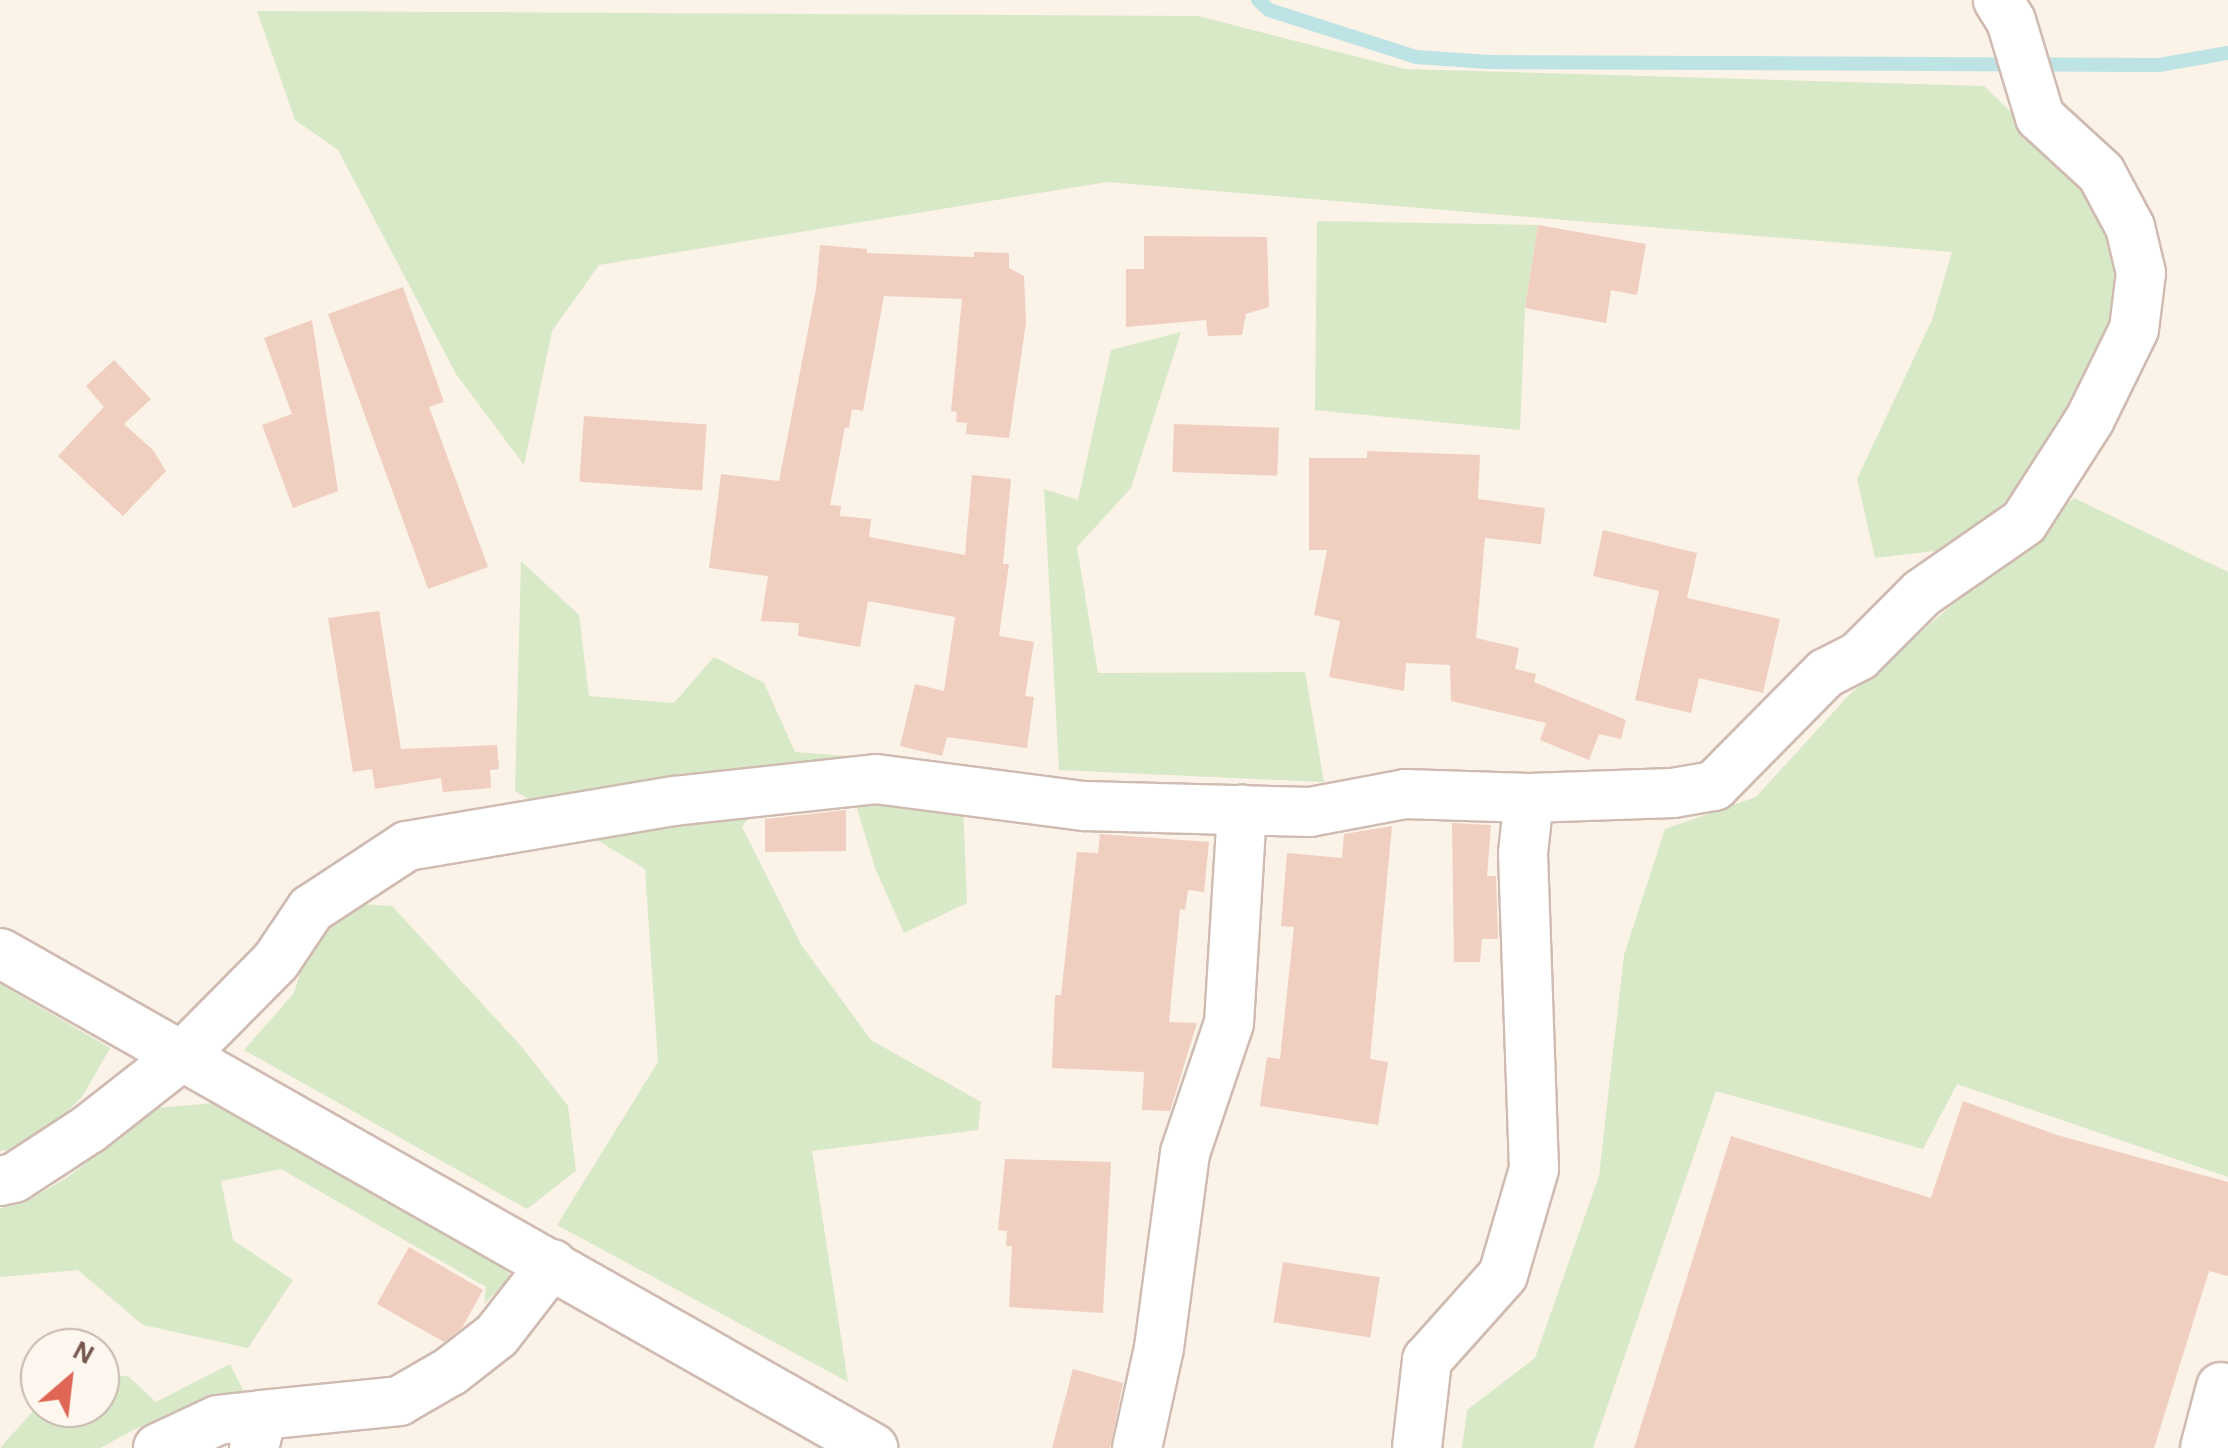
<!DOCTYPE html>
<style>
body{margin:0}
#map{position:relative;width:2228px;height:1448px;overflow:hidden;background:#fbf2e8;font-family:"Alegreya Sans",sans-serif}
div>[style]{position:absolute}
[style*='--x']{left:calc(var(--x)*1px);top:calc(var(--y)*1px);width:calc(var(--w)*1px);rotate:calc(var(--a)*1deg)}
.green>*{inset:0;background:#d8e9c7}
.stream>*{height:14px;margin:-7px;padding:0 7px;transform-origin:7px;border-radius:7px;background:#bde3e4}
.building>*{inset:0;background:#f0cfc1;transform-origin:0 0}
.roads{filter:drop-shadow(2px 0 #cfbbb1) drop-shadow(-2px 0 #cfbbb1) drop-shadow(0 2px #cfbbb1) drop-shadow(0 -2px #cfbbb1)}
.minor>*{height:48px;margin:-24px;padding:0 24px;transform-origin:24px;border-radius:24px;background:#fff}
span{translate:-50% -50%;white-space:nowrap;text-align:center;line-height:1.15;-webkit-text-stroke:8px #fef7ef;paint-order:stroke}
.north{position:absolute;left:20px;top:1328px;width:100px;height:100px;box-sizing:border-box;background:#fef7ef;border:2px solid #c7b7ae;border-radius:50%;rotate:28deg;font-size:28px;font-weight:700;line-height:40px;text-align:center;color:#75574d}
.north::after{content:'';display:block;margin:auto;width:35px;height:45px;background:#df6654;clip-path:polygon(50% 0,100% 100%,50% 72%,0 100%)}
</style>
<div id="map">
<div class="green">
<i style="clip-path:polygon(257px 11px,1198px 16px,1405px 69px,1984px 86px,2115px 213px,2121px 325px,2064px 442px,1960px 548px,1875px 558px,1857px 479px,1932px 320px,1952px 252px,1107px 182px,599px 265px,552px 331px,524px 465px,456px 374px,338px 150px,295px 120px)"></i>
<i style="clip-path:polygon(1317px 221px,1538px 225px,1525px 308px,1520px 430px,1315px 410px)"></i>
<i style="clip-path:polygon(1181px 332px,1131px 488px,1077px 547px,1098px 673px,1305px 672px,1324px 782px,1059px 770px,1044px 489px,1078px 500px,1111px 350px)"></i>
<i style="clip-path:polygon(2074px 498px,2228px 572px,2228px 1177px,1957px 1084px,1923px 1149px,1716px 1091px,1593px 1448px,1462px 1448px,1467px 1410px,1535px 1358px,1599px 1176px,1624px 955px,1665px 829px,1756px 797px,1849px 695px)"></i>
<i style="clip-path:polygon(521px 561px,579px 615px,589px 696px,674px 703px,714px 657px,764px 683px,795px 752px,924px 762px,963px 804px,967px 903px,904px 933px,875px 868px,855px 802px,770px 789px,742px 827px,802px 946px,871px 1040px,981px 1102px,978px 1130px,812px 1151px,848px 1382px,557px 1225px,658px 1062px,645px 869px,515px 791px)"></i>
<i style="clip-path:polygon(343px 903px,392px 906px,522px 1047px,568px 1106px,576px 1171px,527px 1209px,244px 1050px,294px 993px,314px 928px)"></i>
<i style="clip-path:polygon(0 984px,110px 1048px,82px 1097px,51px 1127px,18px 1148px,0 1151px)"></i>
<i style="clip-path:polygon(227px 1102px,501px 1263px,511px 1277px,484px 1304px,486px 1287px,281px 1169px,221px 1181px,233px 1240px,293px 1280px,248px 1348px,143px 1325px,78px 1270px,0 1277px,0 1208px,24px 1203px,68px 1177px,156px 1108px)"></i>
<i style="clip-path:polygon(230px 1364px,250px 1404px,218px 1420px,139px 1427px,100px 1448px,0 1448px,33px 1411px,33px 1370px,40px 1366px,40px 1408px,100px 1408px,100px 1377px,128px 1376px,156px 1402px)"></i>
</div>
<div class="stream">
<i style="--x:1258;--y:0;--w:15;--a:42"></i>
<i style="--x:1269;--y:10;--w:154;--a:17.7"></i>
<i style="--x:1416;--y:57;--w:73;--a:3.9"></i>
<i style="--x:1489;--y:62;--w:670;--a:0.26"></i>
<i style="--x:2159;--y:65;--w:70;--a:-9.9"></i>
</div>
<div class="building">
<i style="clip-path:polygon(1538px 225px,1646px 244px,1637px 295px,1611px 290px,1606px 323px,1525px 308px)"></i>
<i style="clip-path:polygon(1144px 236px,1267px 237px,1269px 307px,1246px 314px,1242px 335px,1208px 336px,1206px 320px,1126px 327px,1126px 269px,1144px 269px)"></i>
<i style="clip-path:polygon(820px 245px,867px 249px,867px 253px,974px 257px,974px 252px,1009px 253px,1009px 268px,1024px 276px,1026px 323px,1009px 438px,966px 434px,967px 423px,956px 422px,957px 412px,951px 411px,962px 299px,884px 296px,863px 411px,852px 409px,849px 428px,845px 427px,830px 505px,841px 506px,840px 516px,871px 519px,869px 537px,965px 555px,972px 475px,1011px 479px,1003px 564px,1009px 564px,999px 636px,1034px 642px,1025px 696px,1034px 697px,1027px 748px,947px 737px,942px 756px,900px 746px,915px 684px,944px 691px,955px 617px,868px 601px,860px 647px,798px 636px,799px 623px,761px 621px,768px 576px,709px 568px,721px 474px,779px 481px,816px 289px)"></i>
<i style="clip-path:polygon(403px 287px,444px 402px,429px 407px,488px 567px,428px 589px,328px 314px)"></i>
<i style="clip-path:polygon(312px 320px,338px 491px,293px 508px,262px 425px,292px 414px,264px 338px)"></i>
<i style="clip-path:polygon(114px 360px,151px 399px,124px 424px,153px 450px,166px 471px,123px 516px,58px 456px,104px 407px,86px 386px)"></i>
<i style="left:584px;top:416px;width:123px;height:66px;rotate:4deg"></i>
<i style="left:1174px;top:424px;width:105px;height:48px;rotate:2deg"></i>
<i style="clip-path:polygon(1367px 451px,1480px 455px,1478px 499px,1545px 508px,1541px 544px,1485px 538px,1476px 638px,1519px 648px,1515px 669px,1536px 674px,1534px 682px,1626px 720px,1621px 739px,1599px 734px,1589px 760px,1540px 740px,1546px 723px,1451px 701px,1450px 665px,1406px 663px,1404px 691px,1329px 677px,1340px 621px,1314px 615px,1327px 550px,1309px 550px,1309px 458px,1367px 458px)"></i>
<i style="clip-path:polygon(1603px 530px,1697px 553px,1687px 598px,1780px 619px,1763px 693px,1699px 678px,1691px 713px,1635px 700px,1659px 591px,1593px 576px)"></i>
<i style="clip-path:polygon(379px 611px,401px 749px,497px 745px,499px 769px,490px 770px,491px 788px,443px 792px,441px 778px,375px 789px,372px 769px,353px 772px,328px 618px)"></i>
<i style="clip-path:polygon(846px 810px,846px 851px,765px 852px,765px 819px)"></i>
<i style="clip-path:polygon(1452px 823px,1491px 825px,1487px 876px,1496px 876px,1498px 939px,1482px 939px,1480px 962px,1454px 962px)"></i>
<i style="clip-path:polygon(1392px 826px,1370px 1059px,1388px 1062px,1378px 1125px,1260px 1106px,1267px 1057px,1280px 1059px,1294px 927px,1281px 926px,1287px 853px,1342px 858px,1344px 834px)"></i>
<i style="clip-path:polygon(1100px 834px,1209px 842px,1204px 892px,1188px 890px,1185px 910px,1180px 909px,1169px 1022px,1197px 1023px,1170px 1111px,1142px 1110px,1144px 1072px,1052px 1068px,1055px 995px,1061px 995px,1077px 852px,1098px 853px)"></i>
<i style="clip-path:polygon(1963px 1101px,2057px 1135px,2228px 1182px,2228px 1276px,2209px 1271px,2154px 1448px,1634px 1448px,1731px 1136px,1931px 1198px)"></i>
<i style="clip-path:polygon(1005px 1159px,1111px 1162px,1103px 1313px,1009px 1307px,1012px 1246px,1006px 1246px,1007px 1231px,998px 1230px)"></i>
<i style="clip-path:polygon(409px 1247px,483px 1290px,462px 1328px,444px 1342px,377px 1304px)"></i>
<i style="left:1283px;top:1262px;width:98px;height:61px;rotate:9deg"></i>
<i style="clip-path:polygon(1073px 1369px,1123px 1383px,1110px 1448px,1052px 1448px)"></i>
</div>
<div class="roads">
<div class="minor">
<i style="--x:0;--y:953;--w:1004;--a:29.55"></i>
<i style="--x:0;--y:1181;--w:14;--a:-12"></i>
<i style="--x:14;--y:1178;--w:90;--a:-33.2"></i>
<i style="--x:89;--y:1129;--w:118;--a:-38.1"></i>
<i style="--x:182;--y:1056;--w:134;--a:-45.3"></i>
<i style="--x:276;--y:961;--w:63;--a:-56.1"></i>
<i style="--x:311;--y:909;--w:115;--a:-33.3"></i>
<i style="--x:407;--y:846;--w:271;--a:-9.6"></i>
<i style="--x:674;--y:801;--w:203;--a:-6.2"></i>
<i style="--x:876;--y:779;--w:211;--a:7.4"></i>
<i style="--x:1085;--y:806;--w:225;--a:1.5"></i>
<i style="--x:1310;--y:812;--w:97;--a:-10.7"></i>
<i style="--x:1405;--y:794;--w:124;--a:1.8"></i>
<i style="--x:158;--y:1448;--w:66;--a:-25"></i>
<i style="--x:218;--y:1420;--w:44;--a:-6.5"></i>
<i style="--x:254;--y:1448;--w:34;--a:-76"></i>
<i style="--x:262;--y:1415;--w:138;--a:-5.8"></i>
<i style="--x:399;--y:1401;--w:60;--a:-30"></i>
<i style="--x:451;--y:1371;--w:58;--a:-38"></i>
<i style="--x:497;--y:1335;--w:90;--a:-52.2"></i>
<i style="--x:1137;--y:1448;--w:102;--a:-77.6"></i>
<i style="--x:1159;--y:1348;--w:197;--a:-82.4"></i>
<i style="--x:1185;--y:1153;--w:137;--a:-71.3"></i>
<i style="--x:1229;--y:1023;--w:214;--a:-86.5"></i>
<i style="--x:1417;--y:1448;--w:89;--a:-83.5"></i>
<i style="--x:1427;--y:1360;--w:114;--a:-48.2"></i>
<i style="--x:1503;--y:1275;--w:110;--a:-73.7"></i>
<i style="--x:1534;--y:1169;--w:316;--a:-92"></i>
<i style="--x:1523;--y:853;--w:55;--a:-83.8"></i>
<i style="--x:1529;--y:798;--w:144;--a:-2"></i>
<i style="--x:1673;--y:793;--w:42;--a:-9.7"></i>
<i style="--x:1714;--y:786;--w:159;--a:-45.3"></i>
<i style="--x:1826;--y:673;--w:37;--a:-27"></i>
<i style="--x:1859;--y:656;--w:89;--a:-45"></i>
<i style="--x:1922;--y:593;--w:124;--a:-34.8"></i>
<i style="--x:2024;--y:522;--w:122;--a:-57.3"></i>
<i style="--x:2090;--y:419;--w:100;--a:-63.9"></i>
<i style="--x:2134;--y:329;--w:56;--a:-82.9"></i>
<i style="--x:2141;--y:273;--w:47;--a:-103.4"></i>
<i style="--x:2130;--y:227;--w:61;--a:-118.2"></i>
<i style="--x:2101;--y:173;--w:83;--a:-137.4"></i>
<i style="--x:2040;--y:117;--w:100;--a:-106.8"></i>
<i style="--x:2011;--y:21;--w:25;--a:-122"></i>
<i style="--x:2205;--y:1448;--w:63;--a:-75.3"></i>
</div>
</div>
<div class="north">N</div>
</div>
